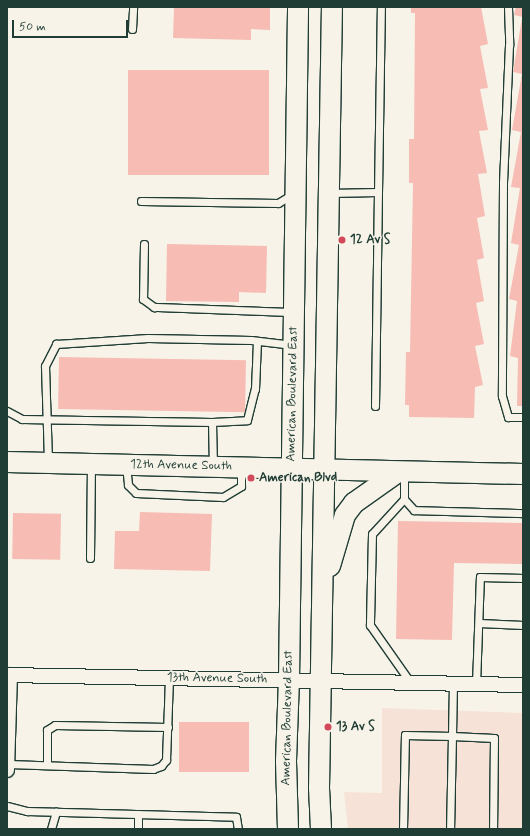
<!DOCTYPE html>
<style>
body{margin:0}
#map{position:relative;width:530px;height:836px;overflow:hidden;background:#f7f3e8;font-family:Mynerve,sans-serif}
div>[style]{position:absolute}
[style*='--x']{left:calc(var(--x)*1px);top:calc(var(--y)*1px);width:calc(var(--w)*1px);rotate:calc(var(--a)*1deg)}
.built>*{inset:0;background:#f7e2d8}
.building>*{inset:0;background:#f7bcb3;transform-origin:0 0}
.roads{filter:drop-shadow(1px 0 #1f3d34) drop-shadow(-1px 0 #1f3d34) drop-shadow(0 1px #1f3d34) drop-shadow(0 -1px #1f3d34)}
.lane>*{height:7px;margin:-3.5px;padding:0 3.5px;transform-origin:3.5px;border-radius:3.5px;background:#f7f3e8}
.street>*{height:14px;margin:-7px;padding:0 7px;transform-origin:7px;border-radius:7px;background:#f7f3e8}
.secondary>*{height:20px;margin:-10px;padding:0 10px;transform-origin:10px;border-radius:10px;background:#f7f3e8}
.dots>*{width:11px;height:11px;translate:-50% -50%;box-sizing:border-box;border:2px solid #f7f3e8;border-radius:50%}
span{translate:-50% -50%;white-space:nowrap;text-align:center;line-height:1.15;-webkit-text-stroke:3px #f7f3e8;paint-order:stroke}
.poi-label{font-size:13px;color:#1f3d34;font-weight:700}
.left{translate:0 -50%;text-align:left}
.street-label{font-size:13px;color:#1f3d34}
.frame{position:absolute;inset:0;border:8px solid #1f3d34;pointer-events:none}
.scale{position:absolute;left:12px;top:20px;width:116px;height:18px;box-sizing:border-box;border:2px solid #1f3d34;border-top:0;padding-left:5px;font-size:12px;line-height:14px;white-space:nowrap;color:#1f3d34;-webkit-text-stroke:3px #f7f3e8;paint-order:stroke}
</style>
<div id="map">
<div class="built">
<i style="clip-path:polygon(382px 708px,523px 713px,523px 829px,348px 829px,344px 792px,382px 793px)"></i>
</div>
<div class="building">
<i style="clip-path:polygon(174px 7px,270px 7px,270px 30px,251px 29px,251px 40px,173px 38px)"></i>
<i style="clip-path:polygon(411px 7px,481px 7px,488px 44px,480px 46px,488px 88px,480px 89px,488px 130px,479px 131px,487px 173px,478px 174px,485px 216px,477px 218px,484px 258px,477px 260px,484px 301px,476px 303px,484px 344px,475px 346px,483px 385px,475px 387px,474px 418px,409px 417px,409px 405px,405px 405px,406px 352px,410px 352px,413px 183px,409px 183px,409px 139px,414px 139px,415px 13px,411px 13px)"></i>
<i style="clip-path:polygon(516px 7px,523px 7px,523px 17px,514px 15px)"></i>
<i style="clip-path:polygon(522px 18px,523px 18px,523px 406px,517px 406px,518px 358px,510px 356px,517px 301px,509px 299px,519px 245px,511px 243px,520px 188px,511px 187px,521px 132px,512px 130px,522px 74px,513px 72px)"></i>
<i style="left:128px;top:70px;width:141px;height:105px"></i>
<i style="clip-path:polygon(167px 244px,267px 246px,266px 293px,239px 292px,239px 302px,166px 301px)"></i>
<i style="left:59px;top:357px;width:187px;height:52px;rotate:1deg"></i>
<i style="clip-path:polygon(140px 512px,212px 514px,210px 571px,114px 569px,115px 531px,139px 531px)"></i>
<i style="left:13px;top:513px;width:48px;height:46px;rotate:1deg"></i>
<i style="clip-path:polygon(398px 521px,523px 523px,523px 564px,454px 563px,452px 640px,396px 639px)"></i>
<i style="left:179px;top:722px;width:70px;height:50px"></i>
</div>
<div class="roads">
<div class="lane">
<i style="--x:508;--y:7;--w:38;--a:88"></i>
<i style="--x:509;--y:45;--w:138;--a:92.5"></i>
<i style="--x:503;--y:183;--w:213;--a:90.3"></i>
<i style="--x:502;--y:396;--w:22;--a:74"></i>
<i style="--x:508;--y:417;--w:15;--a:0"></i>
<i style="--x:132;--y:29;--w:22;--a:-87"></i>
<i style="--x:329;--y:193;--w:49;--a:-1.2"></i>
<i style="--x:378;--y:192;--w:185;--a:-89.1"></i>
<i style="--x:141;--y:201;--w:137;--a:0.8"></i>
<i style="--x:278;--y:203;--w:17;--a:-31"></i>
<i style="--x:144;--y:244;--w:55;--a:91"></i>
<i style="--x:143;--y:299;--w:14;--a:36"></i>
<i style="--x:154;--y:307;--w:139;--a:2.1"></i>
<i style="--x:375;--y:406;--w:214;--a:-89.2"></i>
<i style="--x:7;--y:411;--w:17;--a:28"></i>
<i style="--x:22;--y:419;--w:190;--a:0.9"></i>
<i style="--x:212;--y:422;--w:35;--a:-3"></i>
<i style="--x:247;--y:420;--w:32;--a:-76"></i>
<i style="--x:255;--y:389;--w:48;--a:-87.6"></i>
<i style="--x:212;--y:422;--w:43;--a:88.7"></i>
<i style="--x:48;--y:461;--w:95;--a:-91.8"></i>
<i style="--x:45;--y:366;--w:25;--a:-63"></i>
<i style="--x:56;--y:344;--w:92;--a:-3.7"></i>
<i style="--x:148;--y:338;--w:103;--a:1.1"></i>
<i style="--x:251;--y:340;--w:42;--a:6.8"></i>
<i style="--x:126;--y:465;--w:20;--a:84"></i>
<i style="--x:128;--y:485;--w:11;--a:45"></i>
<i style="--x:136;--y:493;--w:87;--a:2.6"></i>
<i style="--x:223;--y:497;--w:21;--a:-31"></i>
<i style="--x:241;--y:486;--w:18;--a:-90"></i>
<i style="--x:404;--y:472;--w:27;--a:90"></i>
<i style="--x:404;--y:499;--w:47;--a:132.4"></i>
<i style="--x:372;--y:534;--w:91;--a:91.3"></i>
<i style="--x:370;--y:625;--w:70;--a:54.9"></i>
<i style="--x:404;--y:499;--w:15;--a:48"></i>
<i style="--x:414;--y:510;--w:109;--a:1.6"></i>
<i style="--x:90;--y:558;--w:93;--a:-89.4"></i>
<i style="--x:479;--y:623;--w:44;--a:2.6"></i>
<i style="--x:453;--y:683;--w:53;--a:91.1"></i>
<i style="--x:452;--y:736;--w:42;--a:2.7"></i>
<i style="--x:494;--y:738;--w:91;--a:90.6"></i>
<i style="--x:476;--y:684;--w:107;--a:-87.9"></i>
<i style="--x:480;--y:577;--w:43;--a:1.3"></i>
<i style="--x:8;--y:764;--w:145;--a:2"></i>
<i style="--x:153;--y:769;--w:9;--a:-21"></i>
<i style="--x:161;--y:766;--w:8;--a:-50"></i>
<i style="--x:166;--y:760;--w:82;--a:-87.9"></i>
<i style="--x:47;--y:765;--w:35;--a:-90"></i>
<i style="--x:47;--y:730;--w:9;--a:-32"></i>
<i style="--x:55;--y:725;--w:113;--a:1"></i>
<i style="--x:7;--y:806;--w:21;--a:14"></i>
<i style="--x:27;--y:811;--w:209;--a:1.6"></i>
<i style="--x:236;--y:817;--w:12;--a:81"></i>
<i style="--x:51;--y:829;--w:18;--a:-74"></i>
<i style="--x:138;--y:829;--w:15;--a:-90"></i>
<i style="--x:403;--y:829;--w:94;--a:-88.8"></i>
<i style="--x:405;--y:735;--w:47;--a:1.2"></i>
<i style="--x:452;--y:736;--w:93;--a:91.2"></i>
</div>
<div class="street">
<i style="--x:7;--y:675;--w:516;--a:1.11"></i>
<i style="--x:7;--y:770;--w:95;--a:-88.2"></i>
</div>
<div class="secondary">
<i style="--x:7;--y:462;--w:516;--a:1.33"></i>
<i style="--x:330;--y:566;--w:53;--a:-73.6"></i>
<i style="--x:345;--y:515;--w:15;--a:-53"></i>
<i style="--x:354;--y:503;--w:54;--a:-35.2"></i>
<i style="--x:288;--y:829;--w:68;--a:-91.7"></i>
<i style="--x:286;--y:761;--w:81;--a:-87.9"></i>
<i style="--x:289;--y:680;--w:673;--a:-89.23"></i>
<i style="--x:321;--y:829;--w:41;--a:-92.8"></i>
<i style="--x:319;--y:788;--w:781;--a:-89.05"></i>
</div>
</div>
<div class="dots">
<i style="left:342px;top:240px;background:#d1495b"></i>
<i style="left:251px;top:478px;background:#d1495b"></i>
<i style="left:328px;top:727px;background:#d1495b"></i>
</div>
<div class="poi-label">
<span class="left" style="left:350px;top:240px">12 Av S</span>
<span class="left" style="left:259px;top:478px">American Blvd</span>
<span class="left" style="left:336px;top:727px">13 Av S</span>
</div>
<div class="street-label">
<span style="left:293px;top:394px;rotate:-89deg">American Boulevard East</span>
<span style="left:181px;top:466px;rotate:1deg">12th Avenue South</span>
<span style="left:217px;top:679px;rotate:1deg">13th Avenue South</span>
<span style="left:288px;top:718px;rotate:-89deg">American Boulevard East</span>
</div>
<div class="frame"></div>
<div class="scale">50 m</div>
</div>
